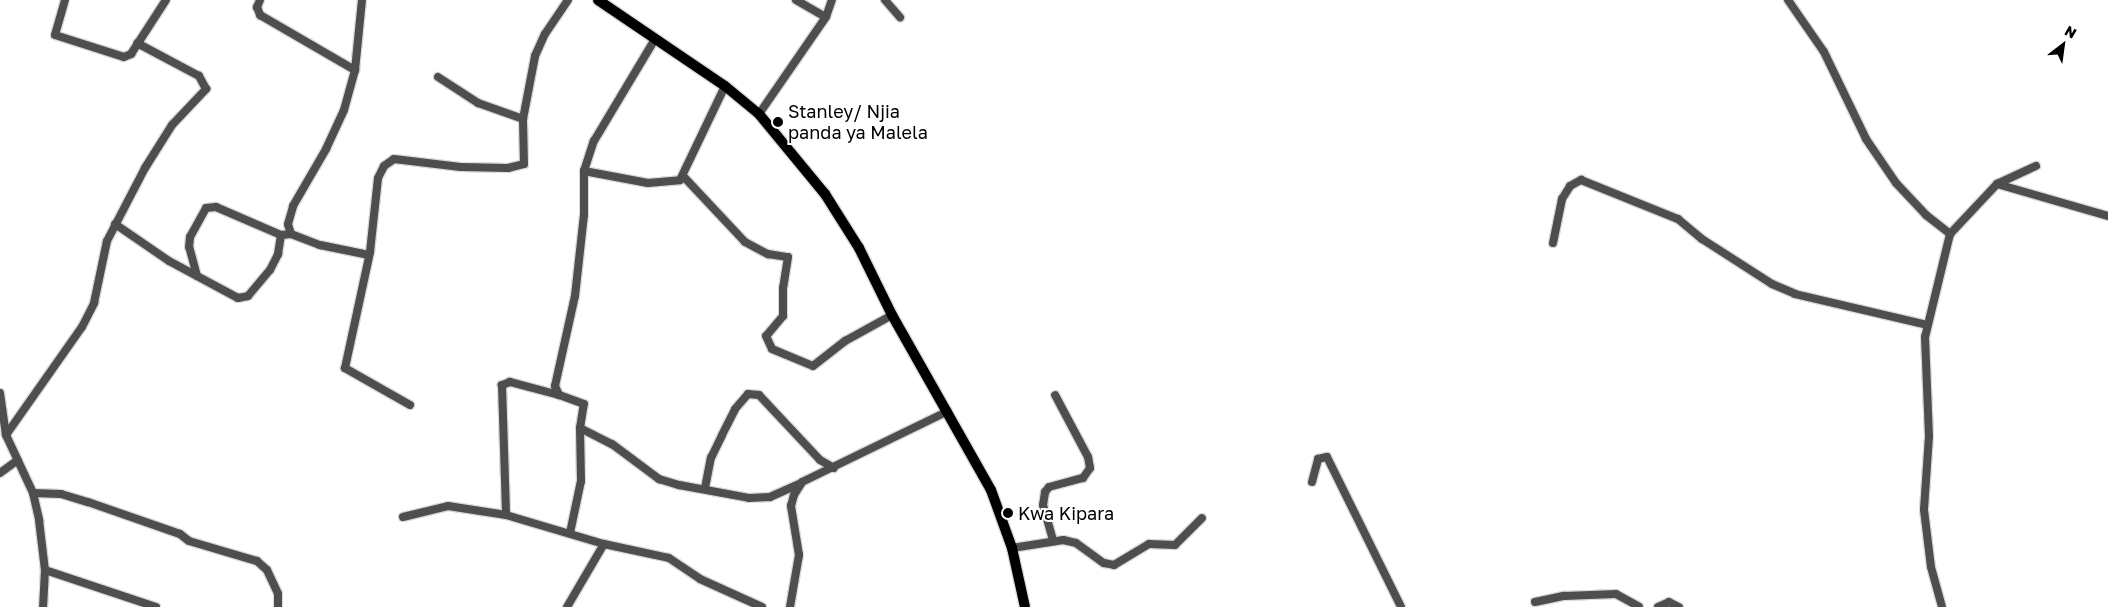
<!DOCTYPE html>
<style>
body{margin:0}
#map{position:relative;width:2108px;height:607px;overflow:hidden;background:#fff;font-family:"Golos Text",sans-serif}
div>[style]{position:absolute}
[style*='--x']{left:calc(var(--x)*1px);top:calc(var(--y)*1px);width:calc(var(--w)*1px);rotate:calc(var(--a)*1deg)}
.roads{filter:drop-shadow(1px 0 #dbdbdb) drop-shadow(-1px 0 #dbdbdb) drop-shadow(0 1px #dbdbdb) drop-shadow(0 -1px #dbdbdb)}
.minor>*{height:8px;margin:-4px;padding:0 4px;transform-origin:4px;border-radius:4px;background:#4e4e4e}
.major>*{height:10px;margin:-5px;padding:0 5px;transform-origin:5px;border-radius:5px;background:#000}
.dots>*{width:14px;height:14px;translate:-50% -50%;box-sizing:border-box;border:2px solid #fff;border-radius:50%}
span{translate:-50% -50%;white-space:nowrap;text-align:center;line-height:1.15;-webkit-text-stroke:4px #fff;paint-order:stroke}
.poi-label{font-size:18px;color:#000}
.left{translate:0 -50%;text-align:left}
.north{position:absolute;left:2038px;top:20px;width:50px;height:50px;-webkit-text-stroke:4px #fff;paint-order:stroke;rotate:30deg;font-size:14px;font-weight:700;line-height:20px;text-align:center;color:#000}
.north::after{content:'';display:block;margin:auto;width:18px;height:22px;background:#000;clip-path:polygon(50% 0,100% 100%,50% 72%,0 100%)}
</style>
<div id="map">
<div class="roads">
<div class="minor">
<i style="--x:65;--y:0;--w:36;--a:106"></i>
<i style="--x:55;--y:35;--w:72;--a:17.7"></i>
<i style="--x:124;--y:57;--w:8;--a:-23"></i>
<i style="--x:131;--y:54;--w:64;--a:-57.1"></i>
<i style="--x:260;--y:0;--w:8;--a:113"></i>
<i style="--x:257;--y:7;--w:9;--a:69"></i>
<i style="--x:260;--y:15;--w:110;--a:30.1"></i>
<i style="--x:796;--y:0;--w:34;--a:30"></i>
<i style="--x:885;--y:0;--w:23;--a:49"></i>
<i style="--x:1788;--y:0;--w:63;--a:55.3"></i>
<i style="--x:1824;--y:52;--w:97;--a:64.2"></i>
<i style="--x:1866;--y:139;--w:53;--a:55.7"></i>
<i style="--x:1896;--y:183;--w:44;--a:46.8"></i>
<i style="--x:1926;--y:215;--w:31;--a:38"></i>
<i style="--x:1950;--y:234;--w:106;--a:103.6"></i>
<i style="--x:1925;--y:337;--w:99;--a:87.7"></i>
<i style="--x:1929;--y:436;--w:74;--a:93.9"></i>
<i style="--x:1924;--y:510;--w:57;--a:83"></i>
<i style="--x:1931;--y:567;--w:41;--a:74.6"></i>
<i style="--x:438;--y:77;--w:48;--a:33"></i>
<i style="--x:478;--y:103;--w:48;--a:19.6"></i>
<i style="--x:759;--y:114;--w:118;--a:-55.4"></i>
<i style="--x:826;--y:17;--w:18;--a:-71"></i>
<i style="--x:584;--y:171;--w:65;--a:10.6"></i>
<i style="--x:648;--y:183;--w:32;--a:-5"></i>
<i style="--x:680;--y:180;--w:104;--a:-64.4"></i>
<i style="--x:684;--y:177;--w:89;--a:46.8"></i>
<i style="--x:745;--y:242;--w:26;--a:28"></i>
<i style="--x:768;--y:254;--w:20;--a:9"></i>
<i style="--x:788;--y:257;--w:31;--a:99"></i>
<i style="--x:783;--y:288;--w:28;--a:90"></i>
<i style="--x:783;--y:316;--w:26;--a:130"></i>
<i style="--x:766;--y:336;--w:14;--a:65"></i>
<i style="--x:772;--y:349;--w:44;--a:22.5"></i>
<i style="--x:813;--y:366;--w:41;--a:-38"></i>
<i style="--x:845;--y:341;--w:54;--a:-29"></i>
<i style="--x:1997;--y:184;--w:116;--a:16.1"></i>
<i style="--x:115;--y:224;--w:65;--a:34.4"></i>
<i style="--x:169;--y:261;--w:78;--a:28.2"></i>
<i style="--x:238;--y:298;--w:10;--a:-11"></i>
<i style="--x:248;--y:296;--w:34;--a:-50"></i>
<i style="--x:270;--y:270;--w:18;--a:-63"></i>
<i style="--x:278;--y:254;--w:19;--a:-81"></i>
<i style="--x:291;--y:234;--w:10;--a:-107"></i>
<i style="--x:288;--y:224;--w:19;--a:-74"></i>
<i style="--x:293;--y:206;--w:66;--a:-59.9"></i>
<i style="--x:326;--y:149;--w:43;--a:-65.2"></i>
<i style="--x:344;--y:110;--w:41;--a:-74.6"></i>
<i style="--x:355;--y:70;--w:70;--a:-84.3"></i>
<i style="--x:1950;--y:234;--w:69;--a:-46.8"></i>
<i style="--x:1997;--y:184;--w:43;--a:-24.8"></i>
<i style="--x:1553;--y:243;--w:45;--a:-78.4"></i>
<i style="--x:1562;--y:199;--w:15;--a:-58"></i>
<i style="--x:1570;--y:186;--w:13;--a:-29"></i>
<i style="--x:1581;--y:180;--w:105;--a:21.9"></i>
<i style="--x:1678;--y:219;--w:31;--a:40"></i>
<i style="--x:1702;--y:239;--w:83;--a:32.7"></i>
<i style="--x:1772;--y:284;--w:25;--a:23"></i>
<i style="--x:1795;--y:294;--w:136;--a:13.2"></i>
<i style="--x:197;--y:276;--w:30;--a:-105"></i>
<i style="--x:189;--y:247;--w:10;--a:-84"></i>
<i style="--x:190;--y:237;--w:33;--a:-61"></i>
<i style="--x:206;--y:208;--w:10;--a:-6"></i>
<i style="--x:216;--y:207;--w:71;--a:23.3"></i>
<i style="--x:281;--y:235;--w:10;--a:-6"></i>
<i style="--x:291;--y:234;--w:31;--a:21"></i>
<i style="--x:320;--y:245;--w:50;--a:11.5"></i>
<i style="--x:0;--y:393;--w:42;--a:81.9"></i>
<i style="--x:6;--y:435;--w:64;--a:65"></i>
<i style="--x:33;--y:493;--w:28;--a:77"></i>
<i style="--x:39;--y:520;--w:50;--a:83.2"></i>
<i style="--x:45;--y:570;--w:37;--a:93"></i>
<i style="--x:559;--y:395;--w:51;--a:-165.1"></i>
<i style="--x:510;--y:382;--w:9;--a:159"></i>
<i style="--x:502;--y:385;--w:130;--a:88.2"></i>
<i style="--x:506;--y:515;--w:102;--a:16.5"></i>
<i style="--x:604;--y:544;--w:66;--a:12.2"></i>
<i style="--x:669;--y:558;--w:37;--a:34"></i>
<i style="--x:700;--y:579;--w:68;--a:24.3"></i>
<i style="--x:410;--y:405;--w:75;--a:-150.4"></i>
<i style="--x:345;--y:368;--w:119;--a:-77.8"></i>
<i style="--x:370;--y:252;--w:74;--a:-83.8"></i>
<i style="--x:378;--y:178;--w:13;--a:-63"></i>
<i style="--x:384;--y:166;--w:12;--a:-35"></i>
<i style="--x:394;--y:159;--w:67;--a:6.8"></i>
<i style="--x:461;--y:167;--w:47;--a:1.2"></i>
<i style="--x:508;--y:168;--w:16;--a:-14"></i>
<i style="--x:524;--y:164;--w:45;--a:-91.3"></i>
<i style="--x:523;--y:119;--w:64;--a:-79.2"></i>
<i style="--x:535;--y:56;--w:24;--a:-66"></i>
<i style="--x:545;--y:34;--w:41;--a:-55.9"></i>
<i style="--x:580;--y:428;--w:36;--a:27"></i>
<i style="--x:612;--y:444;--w:59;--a:36.7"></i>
<i style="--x:659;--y:479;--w:21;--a:17"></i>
<i style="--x:679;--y:485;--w:71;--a:10.5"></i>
<i style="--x:749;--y:498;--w:21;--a:-3"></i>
<i style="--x:770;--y:497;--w:32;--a:-24"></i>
<i style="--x:6;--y:435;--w:132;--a:-54.9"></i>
<i style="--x:82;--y:327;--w:27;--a:-63"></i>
<i style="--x:94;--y:303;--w:63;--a:-78.2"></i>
<i style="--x:107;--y:241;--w:82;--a:-62.5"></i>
<i style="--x:145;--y:168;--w:51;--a:-57.9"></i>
<i style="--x:172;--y:125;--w:50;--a:-46.6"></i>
<i style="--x:206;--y:89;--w:15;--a:-118"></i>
<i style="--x:199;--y:76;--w:70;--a:-152"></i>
<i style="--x:0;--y:473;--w:22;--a:-36"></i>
<i style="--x:1312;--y:482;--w:24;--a:-75"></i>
<i style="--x:1318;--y:459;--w:9;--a:-13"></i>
<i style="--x:1327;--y:457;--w:167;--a:63.7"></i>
<i style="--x:705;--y:488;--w:31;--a:-79"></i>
<i style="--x:711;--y:458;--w:25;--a:-64"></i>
<i style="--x:722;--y:435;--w:29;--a:-63"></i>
<i style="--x:735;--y:409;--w:20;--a:-49"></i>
<i style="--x:748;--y:394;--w:11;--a:5"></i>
<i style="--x:759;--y:395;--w:89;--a:46.8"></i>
<i style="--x:820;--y:460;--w:16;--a:30"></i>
<i style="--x:33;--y:493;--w:28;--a:2"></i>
<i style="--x:61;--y:494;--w:28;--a:17"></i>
<i style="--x:88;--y:502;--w:97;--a:19.2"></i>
<i style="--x:180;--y:534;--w:11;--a:38"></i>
<i style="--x:189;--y:541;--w:71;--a:16.4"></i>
<i style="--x:257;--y:561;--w:13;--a:42"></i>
<i style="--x:267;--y:570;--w:26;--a:65"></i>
<i style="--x:278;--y:594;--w:13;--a:90"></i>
<i style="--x:403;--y:517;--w:46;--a:-13.7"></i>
<i style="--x:448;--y:506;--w:59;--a:8.8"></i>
<i style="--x:570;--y:533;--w:53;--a:-78.1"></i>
<i style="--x:581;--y:481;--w:53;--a:-91.1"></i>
<i style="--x:580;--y:428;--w:24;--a:-81"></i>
<i style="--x:584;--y:404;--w:27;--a:-160"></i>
<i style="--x:559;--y:395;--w:10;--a:-114"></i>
<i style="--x:555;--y:386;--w:92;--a:-77.5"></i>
<i style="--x:575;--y:296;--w:81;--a:-83.7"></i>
<i style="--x:584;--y:215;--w:44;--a:-90"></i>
<i style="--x:584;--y:171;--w:32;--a:-72"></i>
<i style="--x:594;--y:141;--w:119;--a:-59.1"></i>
<i style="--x:1053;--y:540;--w:36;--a:-106"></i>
<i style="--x:1043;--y:505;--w:13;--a:-81"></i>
<i style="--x:1045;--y:492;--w:6;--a:-51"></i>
<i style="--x:1049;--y:487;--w:35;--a:-15"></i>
<i style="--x:1083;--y:478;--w:12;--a:-55"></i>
<i style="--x:1090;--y:468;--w:11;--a:-100"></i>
<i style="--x:1088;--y:457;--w:70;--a:-118"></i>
<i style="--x:1012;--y:548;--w:52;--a:-8.9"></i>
<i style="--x:1063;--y:540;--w:13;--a:13"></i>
<i style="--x:1076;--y:543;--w:34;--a:36"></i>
<i style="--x:1104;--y:563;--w:10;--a:11"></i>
<i style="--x:1114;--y:565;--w:41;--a:-31"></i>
<i style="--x:1149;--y:544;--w:26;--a:2"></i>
<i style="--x:1175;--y:545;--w:38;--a:-45"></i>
<i style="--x:45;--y:570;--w:117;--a:18.4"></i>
<i style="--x:1535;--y:602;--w:30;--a:-12"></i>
<i style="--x:1564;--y:596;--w:52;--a:-2.2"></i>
<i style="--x:1616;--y:594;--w:26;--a:29"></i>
<i style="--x:567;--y:607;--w:73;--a:-59.6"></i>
<i style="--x:790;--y:607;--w:53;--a:-80.2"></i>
<i style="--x:799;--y:555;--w:50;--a:-99.3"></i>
<i style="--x:791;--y:506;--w:11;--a:-75"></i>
<i style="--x:794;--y:495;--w:15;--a:-58"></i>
<i style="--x:802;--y:482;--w:162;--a:-25.9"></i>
<i style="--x:1658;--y:607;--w:12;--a:-24"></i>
<i style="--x:1669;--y:602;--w:11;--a:27"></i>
</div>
<div class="major">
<i style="--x:598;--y:0;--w:153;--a:34.1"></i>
<i style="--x:725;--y:86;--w:44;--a:39.5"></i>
<i style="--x:759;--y:114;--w:104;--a:50.5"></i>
<i style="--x:825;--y:194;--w:64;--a:57.8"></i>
<i style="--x:859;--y:248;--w:75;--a:63.8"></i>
<i style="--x:892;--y:315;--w:201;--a:60.5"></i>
<i style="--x:991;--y:490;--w:62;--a:70.1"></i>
<i style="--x:1012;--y:548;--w:60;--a:77.6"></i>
</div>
</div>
<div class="dots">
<i style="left:778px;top:122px;background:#000"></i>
<i style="left:1008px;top:513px;background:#000"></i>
</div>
<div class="poi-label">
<span class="left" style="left:788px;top:122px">Stanley/ Njia<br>panda ya Malela</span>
<span class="left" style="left:1018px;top:513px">Kwa Kipara</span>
</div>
<div class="north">N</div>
</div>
